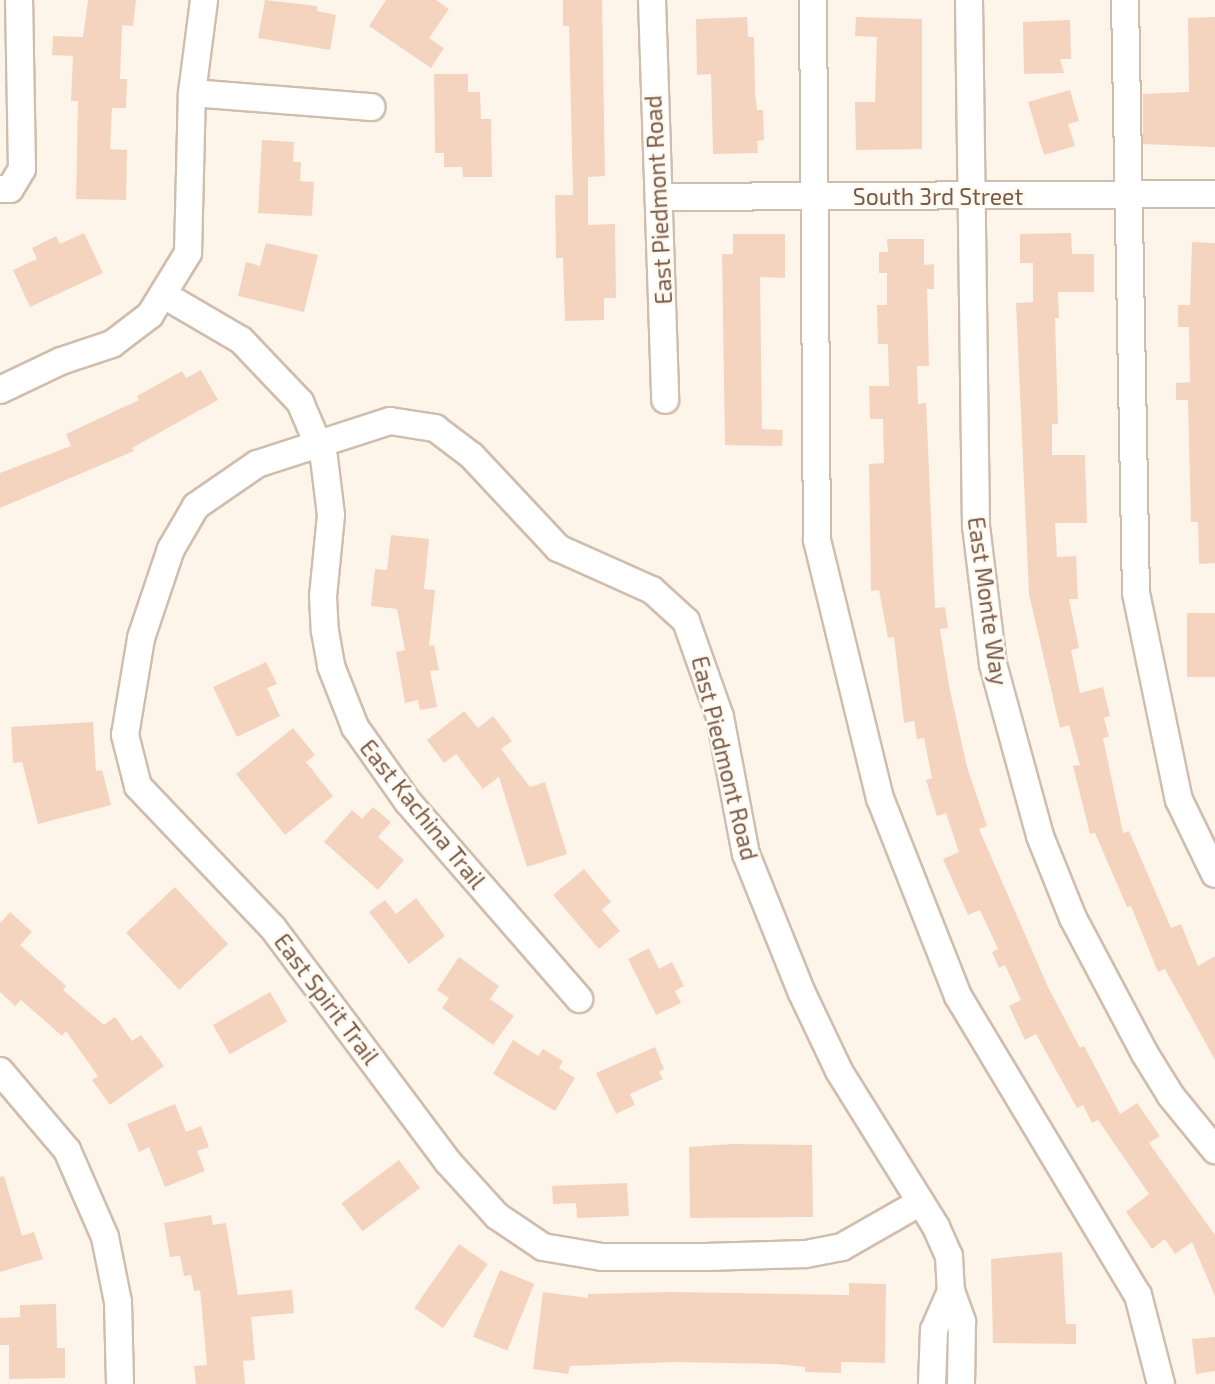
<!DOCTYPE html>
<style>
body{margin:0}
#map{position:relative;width:1215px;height:1384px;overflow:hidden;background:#fdf5e9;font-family:"Exo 2",sans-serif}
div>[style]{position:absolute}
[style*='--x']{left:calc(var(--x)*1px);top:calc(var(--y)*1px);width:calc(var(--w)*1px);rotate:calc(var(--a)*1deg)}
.building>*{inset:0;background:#f4d4bf;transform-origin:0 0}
.roads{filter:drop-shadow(2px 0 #d0bdad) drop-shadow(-2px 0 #d0bdad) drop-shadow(0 2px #d0bdad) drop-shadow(0 -2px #d0bdad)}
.minor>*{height:26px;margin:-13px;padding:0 13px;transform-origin:13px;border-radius:13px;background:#fff}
span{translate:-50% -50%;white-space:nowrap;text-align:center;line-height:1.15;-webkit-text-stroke:5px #fff9f0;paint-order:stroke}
.street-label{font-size:23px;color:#795b4a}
</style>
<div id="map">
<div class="building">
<i style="clip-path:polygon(88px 0,136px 0,133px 26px,122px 25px,120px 79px,127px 79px,126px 108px,112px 108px,110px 149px,127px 150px,126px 200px,76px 199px,78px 101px,71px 101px,73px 56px,52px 55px,53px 36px,83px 37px)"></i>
<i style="clip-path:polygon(265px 0,317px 6px,317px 11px,336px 15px,330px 50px,258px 38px)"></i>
<i style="clip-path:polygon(386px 0,436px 0,449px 9px,429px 38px,444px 48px,431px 68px,369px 26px)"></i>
<i style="clip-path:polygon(563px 0,602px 0,605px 176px,588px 177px,588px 225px,615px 224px,616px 298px,604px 298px,604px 320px,565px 321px,563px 258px,556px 258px,555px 195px,573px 195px,569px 26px,563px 26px)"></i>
<i style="clip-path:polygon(747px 17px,748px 37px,754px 37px,755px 92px,757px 110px,763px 110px,764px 140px,757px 141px,758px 153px,713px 154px,711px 74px,697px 75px,696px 19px)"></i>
<i style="clip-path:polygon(856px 17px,922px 19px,922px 149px,856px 150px,855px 102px,875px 102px,877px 37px,855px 36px)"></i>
<i style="clip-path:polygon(1215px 17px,1215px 147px,1143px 144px,1143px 94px,1189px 92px,1188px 18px)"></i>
<i style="clip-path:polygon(1070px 20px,1071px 59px,1060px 59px,1064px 73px,1024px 74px,1023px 22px)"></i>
<i style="clip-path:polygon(434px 74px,468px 74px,468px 92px,480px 92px,481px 119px,491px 119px,492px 177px,463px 177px,462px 167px,444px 167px,444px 153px,435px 153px)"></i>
<i style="clip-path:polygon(1070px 90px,1079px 121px,1068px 124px,1075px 146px,1044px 155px,1028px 102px)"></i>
<i style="clip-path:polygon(262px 140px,294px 142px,293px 162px,301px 162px,300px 181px,314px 182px,312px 216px,258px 213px)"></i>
<i style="clip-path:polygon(84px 233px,103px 273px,30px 307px,13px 270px,37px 259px,32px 248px,56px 236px,60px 244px)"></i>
<i style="clip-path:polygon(1071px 233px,1072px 254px,1094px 254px,1094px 292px,1058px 292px,1059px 318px,1055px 318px,1058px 424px,1052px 424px,1052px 455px,1085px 455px,1087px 523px,1055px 523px,1057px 557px,1076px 556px,1078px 599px,1069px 599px,1079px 648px,1071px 650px,1080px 693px,1103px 687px,1110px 716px,1104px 718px,1109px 737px,1103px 738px,1123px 833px,1129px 831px,1171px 928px,1181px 924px,1198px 966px,1215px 956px,1215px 1060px,1165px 969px,1158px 972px,1131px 906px,1127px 907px,1095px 833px,1090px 834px,1073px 766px,1080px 765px,1069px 725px,1060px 728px,1029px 594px,1016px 303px,1033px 302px,1033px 263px,1020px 263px,1020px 234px)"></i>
<i style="clip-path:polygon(733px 234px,785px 234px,785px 278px,760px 277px,762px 429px,783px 430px,782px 446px,725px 445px,722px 254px,733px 254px)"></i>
<i style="clip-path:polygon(887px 239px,924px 239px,924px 265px,934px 264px,934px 289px,927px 289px,929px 366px,917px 366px,918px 404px,926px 403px,935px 608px,945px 607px,948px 628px,940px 629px,949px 686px,967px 767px,987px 826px,979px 829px,1048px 987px,1080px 1048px,1084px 1046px,1120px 1114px,1137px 1103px,1160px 1136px,1149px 1143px,1215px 1235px,1215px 1296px,1192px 1242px,1175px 1254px,1165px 1239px,1152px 1249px,1126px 1212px,1149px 1194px,1098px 1120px,1092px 1123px,1083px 1105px,1077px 1108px,1036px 1034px,1025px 1040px,1009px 1006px,1021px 1000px,1005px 965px,999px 968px,992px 952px,998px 949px,980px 910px,968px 915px,943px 859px,959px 852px,946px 813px,937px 816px,926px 780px,932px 778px,924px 738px,917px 739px,914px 721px,904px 723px,894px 637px,888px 638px,879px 590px,871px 591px,869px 464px,884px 463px,883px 419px,870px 419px,869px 386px,889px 386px,888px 344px,878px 344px,877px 305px,887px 305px,887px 273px,879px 273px,879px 252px,888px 252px)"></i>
<i style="clip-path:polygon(1192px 242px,1215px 243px,1215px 563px,1199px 564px,1198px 522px,1191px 522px,1188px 400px,1176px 400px,1176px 383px,1190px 382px,1189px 327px,1178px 327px,1178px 305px,1190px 305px)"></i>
<i style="clip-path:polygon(266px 243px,318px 255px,304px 312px,238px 296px,246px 262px,260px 266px)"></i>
<i style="clip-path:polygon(201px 370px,218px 400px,132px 448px,134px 451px,0 508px,0 473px,71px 446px,66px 434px,139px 400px,137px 396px,182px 371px,186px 378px)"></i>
<i style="clip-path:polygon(391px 535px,429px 539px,424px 589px,435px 590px,429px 646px,434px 645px,439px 670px,430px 671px,437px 707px,420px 710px,418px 700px,405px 703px,396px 652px,405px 650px,397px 609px,371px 606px,375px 569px,387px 570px)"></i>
<i style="left:1215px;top:613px;width:64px;height:28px;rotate:90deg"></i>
<i style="clip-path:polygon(266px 662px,277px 684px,267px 688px,280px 716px,237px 737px,213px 687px)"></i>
<i style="clip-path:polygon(464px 711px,478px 728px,493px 716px,512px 741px,501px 749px,530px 787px,545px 782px,567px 854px,527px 867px,499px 777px,483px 789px,456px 754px,444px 763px,427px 740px)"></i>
<i style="clip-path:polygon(93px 722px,96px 771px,102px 770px,111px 805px,38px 824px,22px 762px,13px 763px,11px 727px)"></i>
<i style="clip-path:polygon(293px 728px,315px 755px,306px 762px,333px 796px,285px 835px,236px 774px)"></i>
<i style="clip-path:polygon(373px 807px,391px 822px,378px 837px,404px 860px,378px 890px,324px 842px,352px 810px,362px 819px)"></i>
<i style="clip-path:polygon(584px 869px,611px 902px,602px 910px,620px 931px,599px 949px,553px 895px)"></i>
<i style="left:175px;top:887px;width:78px;height:67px;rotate:47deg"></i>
<i style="clip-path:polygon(416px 898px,445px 936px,409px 964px,369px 912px,385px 900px,396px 914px)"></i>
<i style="clip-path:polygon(10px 912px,32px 932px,20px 945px,66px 986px,63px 990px,104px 1025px,115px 1017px,132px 1041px,141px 1035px,164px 1066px,110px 1105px,92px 1080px,98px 1076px,66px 1031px,62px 1036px,21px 1000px,15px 1006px,0 992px,0 923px)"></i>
<i style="clip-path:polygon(649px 948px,659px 969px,672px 962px,684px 986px,675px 991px,681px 1003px,656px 1015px,628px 959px)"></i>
<i style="clip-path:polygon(459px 957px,499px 986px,490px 999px,514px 1016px,493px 1045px,442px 1008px,449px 998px,437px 990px)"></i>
<i style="left:270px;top:992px;width:34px;height:66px;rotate:60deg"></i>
<i style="clip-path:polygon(513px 1040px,538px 1056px,543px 1049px,563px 1061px,559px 1068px,575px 1078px,555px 1111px,493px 1074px)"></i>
<i style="clip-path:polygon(655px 1047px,664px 1069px,659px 1072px,663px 1079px,630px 1094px,635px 1105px,616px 1114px,596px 1073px)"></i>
<i style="clip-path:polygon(175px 1104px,186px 1132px,201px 1126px,209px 1147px,197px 1151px,205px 1171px,165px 1187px,149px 1147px,139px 1152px,127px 1124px)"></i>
<i style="clip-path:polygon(733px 1144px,812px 1145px,813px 1217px,690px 1218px,689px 1147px)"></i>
<i style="left:399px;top:1160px;width:35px;height:72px;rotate:53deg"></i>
<i style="clip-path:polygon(4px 1176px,22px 1236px,34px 1232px,43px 1259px,0 1272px,0 1177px)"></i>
<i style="clip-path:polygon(627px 1183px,629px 1216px,577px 1218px,576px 1203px,553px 1204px,552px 1186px)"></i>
<i style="clip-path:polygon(211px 1215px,213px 1225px,226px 1223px,238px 1295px,292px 1290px,294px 1313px,251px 1317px,255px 1360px,243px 1361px,245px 1384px,196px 1384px,194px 1366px,207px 1365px,200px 1290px,194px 1291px,191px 1275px,184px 1276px,180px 1256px,170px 1257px,164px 1223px)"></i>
<i style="left:459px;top:1244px;width:35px;height:78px;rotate:35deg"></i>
<i style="clip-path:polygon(1062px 1252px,1066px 1324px,1076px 1324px,1076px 1344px,993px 1343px,991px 1259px)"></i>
<i style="left:500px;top:1270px;width:37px;height:72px;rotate:22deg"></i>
<i style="clip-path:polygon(849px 1283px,886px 1284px,885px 1363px,841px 1362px,841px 1373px,805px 1372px,805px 1367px,777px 1364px,675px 1362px,570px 1366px,568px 1374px,533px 1369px,543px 1292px,588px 1298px,588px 1294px,668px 1292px,849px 1295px)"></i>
<i style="clip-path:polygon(56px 1304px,57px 1348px,65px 1348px,65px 1378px,9px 1379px,9px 1345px,0 1345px,0 1318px,20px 1317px,20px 1305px)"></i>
<i style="clip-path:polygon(1215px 1337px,1215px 1371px,1196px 1374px,1192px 1339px)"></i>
</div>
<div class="roads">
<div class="minor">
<i style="--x:652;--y:0;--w:400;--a:88.1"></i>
<i style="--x:813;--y:0;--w:540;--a:89.58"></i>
<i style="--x:817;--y:540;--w:266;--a:76.3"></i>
<i style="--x:880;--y:798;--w:213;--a:68.5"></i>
<i style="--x:958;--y:996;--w:349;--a:59"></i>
<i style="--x:1138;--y:1295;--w:92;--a:75.5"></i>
<i style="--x:969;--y:0;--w:526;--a:89.24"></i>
<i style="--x:976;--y:526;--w:139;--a:83"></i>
<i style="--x:993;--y:664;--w:178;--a:74.7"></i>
<i style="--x:1040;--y:836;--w:88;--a:68.1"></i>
<i style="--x:1073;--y:918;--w:154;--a:62.1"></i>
<i style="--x:1145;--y:1054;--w:49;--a:58.2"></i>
<i style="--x:1171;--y:1096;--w:70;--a:50.8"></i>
<i style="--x:1125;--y:0;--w:593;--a:88.94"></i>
<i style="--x:1136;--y:593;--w:211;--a:78.3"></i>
<i style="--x:1179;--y:800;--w:82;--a:64.1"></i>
<i style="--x:192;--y:93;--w:180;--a:4.5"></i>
<i style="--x:0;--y:189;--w:10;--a:0"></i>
<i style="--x:10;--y:189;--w:23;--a:-59"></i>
<i style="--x:22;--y:169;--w:169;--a:-91"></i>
<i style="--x:661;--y:197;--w:554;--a:-0.31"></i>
<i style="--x:164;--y:295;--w:89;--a:30.3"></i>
<i style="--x:241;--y:340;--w:86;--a:46.4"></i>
<i style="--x:300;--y:402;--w:61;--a:66.8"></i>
<i style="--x:324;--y:458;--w:57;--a:83"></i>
<i style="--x:331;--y:515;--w:82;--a:95.6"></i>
<i style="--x:323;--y:597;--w:34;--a:87"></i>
<i style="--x:325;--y:631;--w:36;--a:80"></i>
<i style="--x:331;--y:666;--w:66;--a:68.5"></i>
<i style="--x:355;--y:727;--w:92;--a:54.8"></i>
<i style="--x:408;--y:802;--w:261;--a:49"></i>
<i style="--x:0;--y:390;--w:68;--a:-25.4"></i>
<i style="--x:61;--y:361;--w:54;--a:-18.4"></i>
<i style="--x:112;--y:344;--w:48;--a:-37.3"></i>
<i style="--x:150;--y:315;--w:73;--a:-58.5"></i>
<i style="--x:188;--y:253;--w:160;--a:-88.6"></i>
<i style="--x:192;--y:93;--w:94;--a:-82.6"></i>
<i style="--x:0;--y:1071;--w:104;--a:49.7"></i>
<i style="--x:67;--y:1150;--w:95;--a:66.4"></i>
<i style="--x:105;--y:1237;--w:66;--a:78.7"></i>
<i style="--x:118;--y:1302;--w:82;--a:88.6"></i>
<i style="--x:919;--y:1203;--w:89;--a:150.3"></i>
<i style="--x:842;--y:1247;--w:38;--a:169"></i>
<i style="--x:805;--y:1254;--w:100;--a:178.3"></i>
<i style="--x:705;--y:1257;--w:103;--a:180"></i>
<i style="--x:602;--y:1257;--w:60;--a:-170.4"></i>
<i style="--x:543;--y:1247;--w:55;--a:-146"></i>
<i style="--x:497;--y:1216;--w:73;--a:-132.2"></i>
<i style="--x:448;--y:1162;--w:292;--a:-126.8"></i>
<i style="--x:273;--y:928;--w:196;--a:-133.6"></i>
<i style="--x:138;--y:786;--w:53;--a:-104.3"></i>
<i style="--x:125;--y:735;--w:98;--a:-80.6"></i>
<i style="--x:141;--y:638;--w:94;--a:-71.4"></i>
<i style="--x:171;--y:549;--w:50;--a:-59.8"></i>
<i style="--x:196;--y:506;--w:74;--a:-34.5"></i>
<i style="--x:257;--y:464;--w:140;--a:-17.9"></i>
<i style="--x:390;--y:421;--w:46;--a:8.8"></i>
<i style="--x:435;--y:428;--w:46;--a:37.1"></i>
<i style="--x:472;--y:456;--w:126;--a:46.9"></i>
<i style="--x:558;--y:548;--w:103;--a:24.1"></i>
<i style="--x:652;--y:590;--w:46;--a:42.4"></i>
<i style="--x:686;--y:621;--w:102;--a:70.5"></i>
<i style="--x:720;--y:717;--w:139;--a:79.3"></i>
<i style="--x:746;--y:854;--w:150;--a:68.1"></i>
<i style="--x:802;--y:993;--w:86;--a:64.6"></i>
<i style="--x:839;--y:1071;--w:184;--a:58.1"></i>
<i style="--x:936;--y:1227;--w:32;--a:66"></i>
<i style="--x:949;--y:1256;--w:35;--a:87"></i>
<i style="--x:951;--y:1291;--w:33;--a:70"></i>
<i style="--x:962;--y:1322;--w:62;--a:90.9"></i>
<i style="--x:932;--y:1384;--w:54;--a:-87.9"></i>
<i style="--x:934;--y:1330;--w:43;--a:-66.4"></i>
</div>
</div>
<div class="street-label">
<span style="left:938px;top:196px">South 3rd Street</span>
<span style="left:658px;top:200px;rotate:-93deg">East Piedmont Road</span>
<span style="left:988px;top:601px;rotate:82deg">East Monte Way</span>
<span style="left:725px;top:758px;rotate:76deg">East Piedmont Road</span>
<span style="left:423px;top:814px;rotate:51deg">East Kachina Trail</span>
<span style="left:327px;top:999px;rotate:53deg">East Spirit Trail</span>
</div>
</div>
